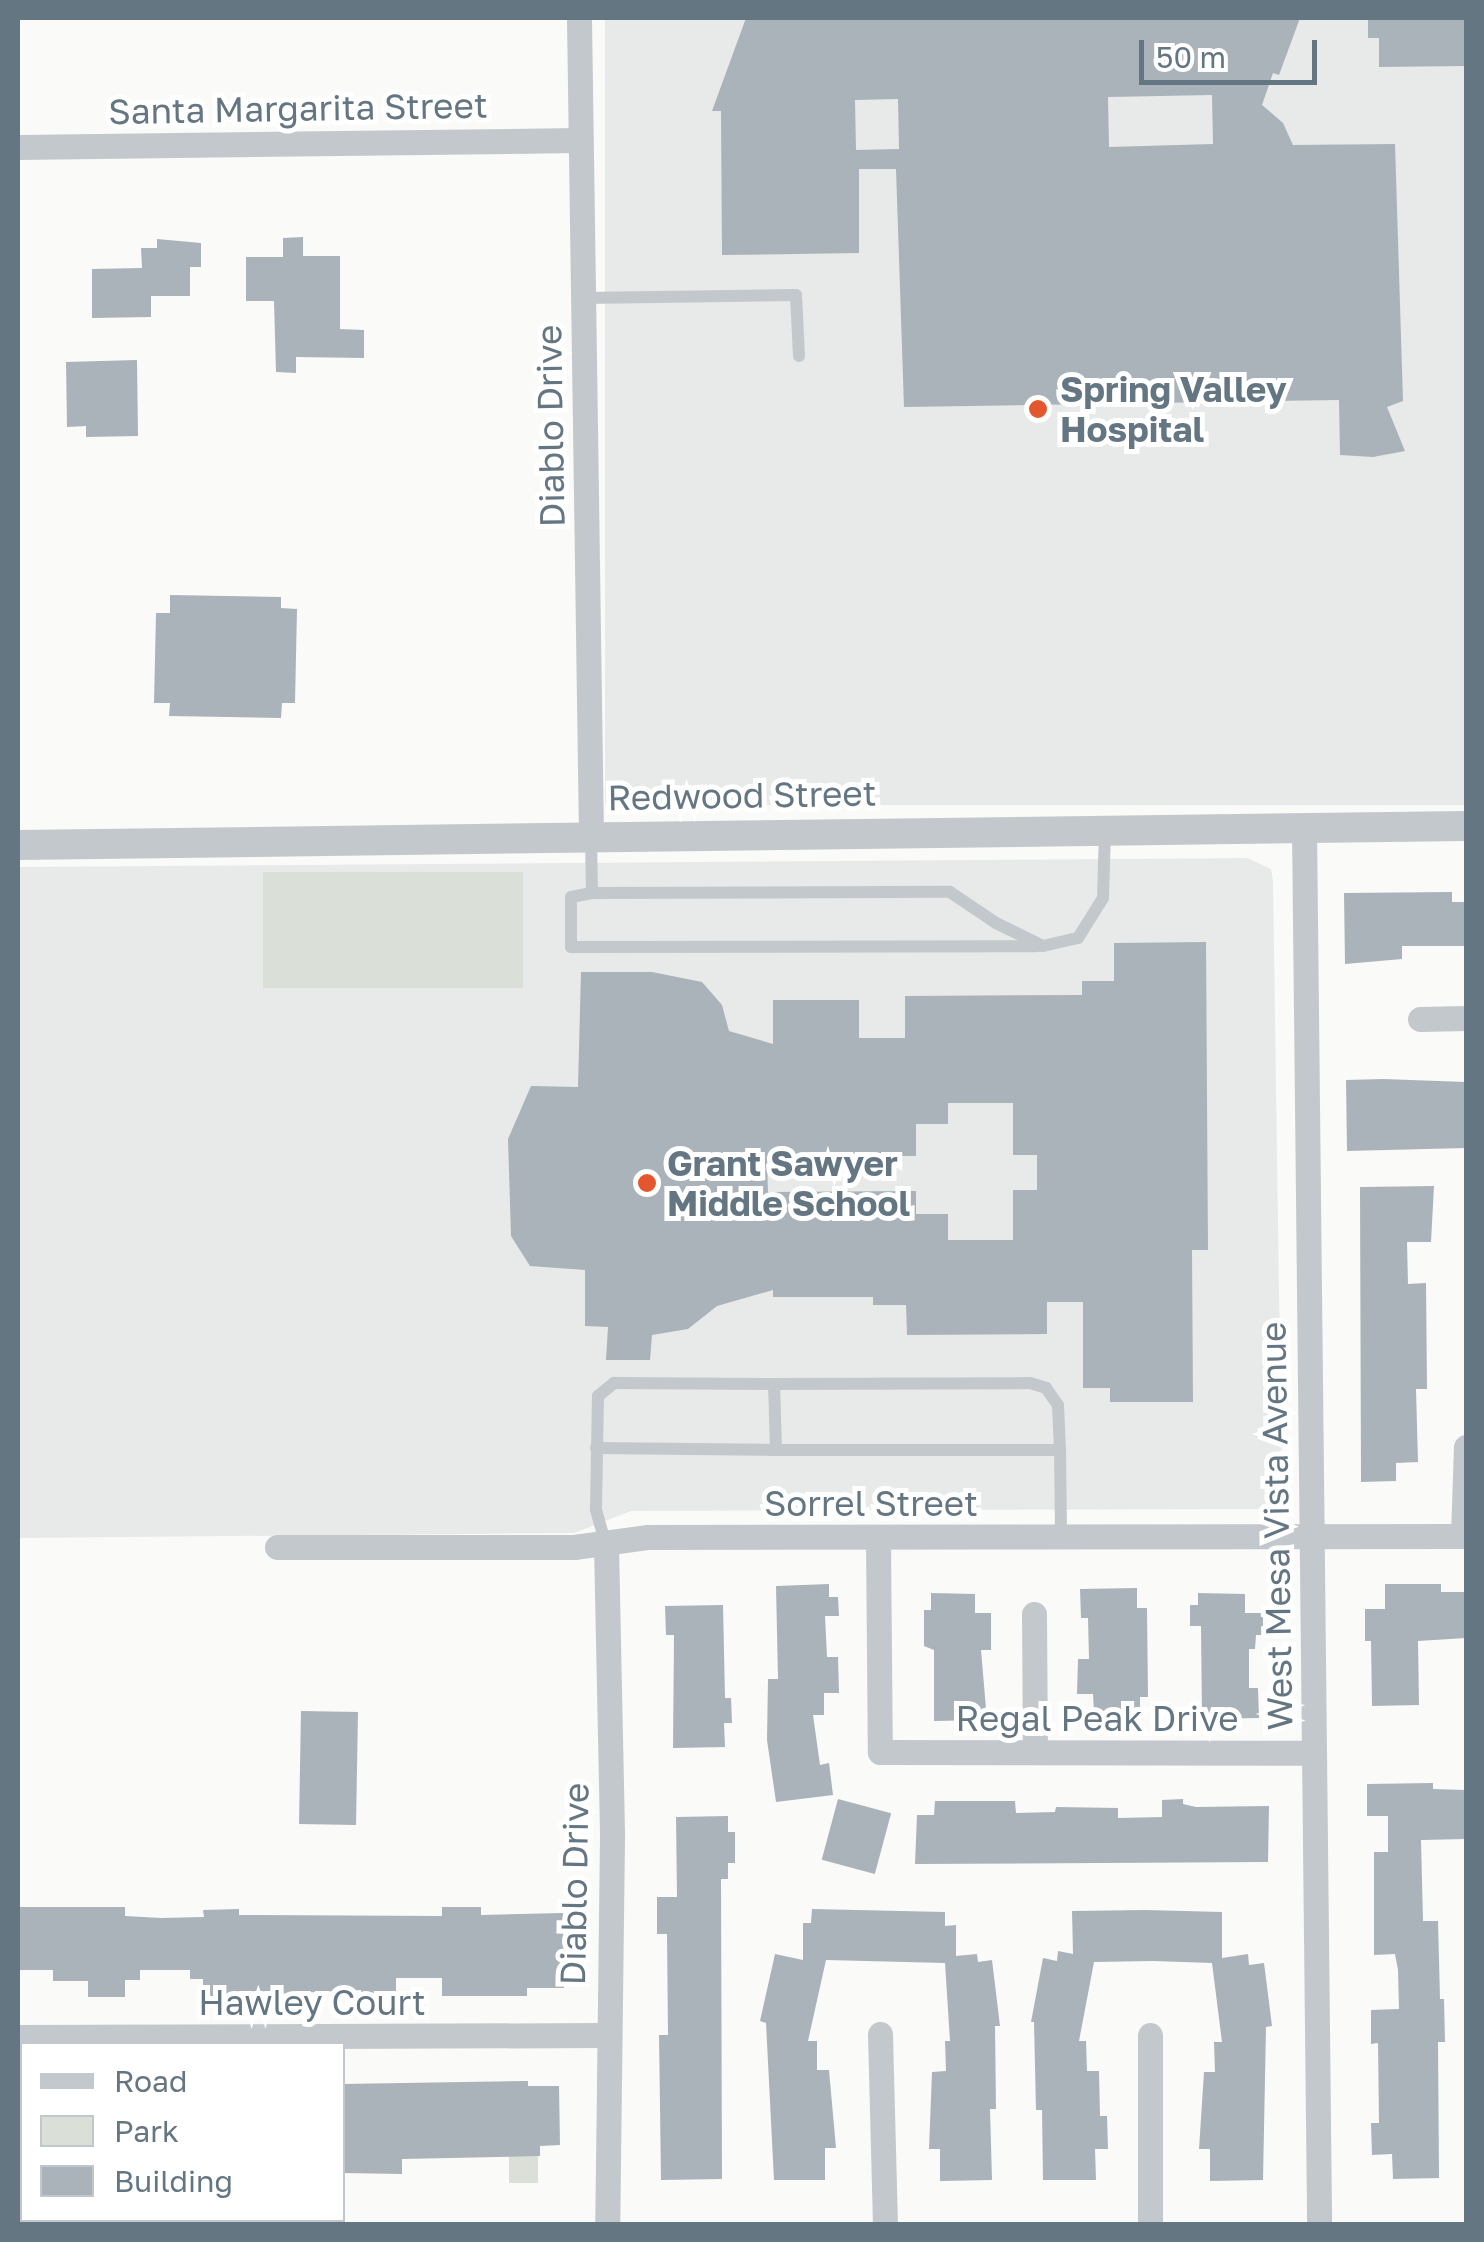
<!DOCTYPE html>
<style>
body{margin:0}
#map{position:relative;width:1484px;height:2242px;overflow:hidden;background:#fafaf8;font-family:"Golos Text",sans-serif}
div>[style]{position:absolute}
[style*='--x']{left:calc(var(--x)*1px);top:calc(var(--y)*1px);width:calc(var(--w)*1px);rotate:calc(var(--a)*1deg)}
.built>*{inset:0;background:#e8e9e9;transform-origin:0 0}
.green>*{inset:0;background:#dadfd7;transform-origin:0 0}
.building>*{inset:0;background:#aab3b9;transform-origin:0 0}
.service>*{height:12px;margin:-6px;padding:0 6px;transform-origin:6px;border-radius:6px;background:#c3c8cc}
.minor>*{height:25px;margin:-12.5px;padding:0 12.5px;transform-origin:12.5px;border-radius:12.5px;background:#c3c8cc}
.tertiary>*{height:30px;margin:-15px;padding:0 15px;transform-origin:15px;border-radius:15px;background:#c3c8cc}
.dots>*{width:28px;height:28px;translate:-50% -50%;box-sizing:border-box;border:5px solid #fff;border-radius:50%}
span{translate:-50% -50%;white-space:nowrap;text-align:center;line-height:1.15;-webkit-text-stroke:10px #fff;paint-order:stroke}
.street-label{font-size:35px;color:#657683}
.poi-label{font-size:35px;color:#657683;font-weight:700}
.left{translate:0 -50%;text-align:left}
.frame{position:absolute;inset:0;border:20px solid #657683;pointer-events:none}
.legend{position:absolute;left:20px;top:2042px;width:325px;height:180px;box-sizing:border-box;background:#fff;border:2px solid #c1c8cd;margin:0;padding:12px 18px;list-style:none;font-size:30px;color:#657683}
.legend li{display:flex;align-items:center;gap:20px;height:50px}
.legend b{width:50px;border:2px solid #c1c8cd}
.scale{position:absolute;left:1139px;top:40px;width:178px;height:45px;box-sizing:border-box;border:5px solid #657683;border-top:0;padding-left:12px;font-size:30px;line-height:35px;white-space:nowrap;color:#657683;-webkit-text-stroke:8px #fff;paint-order:stroke}
</style>
<div id="map">
<div class="built">
<i style="left:605px;top:18px;width:861px;height:787px"></i>
<i style="clip-path:polygon(1247px 858px,1271px 869px,1273px 881px,1282px 1496px,1272px 1509px,631px 1511px,574px 1533px,18px 1538px,18px 867px)"></i>
</div>
<div class="green">
<i style="left:263px;top:872px;width:260px;height:116px"></i>
<i style="left:509px;top:2156px;width:29px;height:27px"></i>
</div>
<div class="building">
<i style="clip-path:polygon(evenodd,746px 18px,1300px 18px,1279px 75px,1273px 73px,1262px 105px,1283px 123px,1293px 145px,1395px 144px,1403px 401px,1387px 407px,1405px 451px,1373px 457px,1340px 455px,1339px 400px,904px 407px,896px 169px,859px 169px,859px 253px,722px 255px,721px 111px,712px 111px,746px 18px,1212px 95px,1213px 144px,1109px 147px,1108px 97px,1212px 95px,746px 18px,898px 99px,899px 149px,856px 150px,855px 100px,898px 99px)"></i>
<i style="clip-path:polygon(1368px 18px,1466px 18px,1466px 66px,1379px 67px,1379px 38px,1368px 38px)"></i>
<i style="clip-path:polygon(303px 237px,303px 256px,340px 256px,340px 329px,364px 330px,364px 358px,296px 357px,296px 373px,276px 372px,274px 301px,246px 301px,246px 257px,283px 257px,283px 238px)"></i>
<i style="clip-path:polygon(157px 239px,201px 243px,201px 267px,190px 267px,190px 296px,151px 296px,151px 317px,92px 318px,92px 269px,142px 268px,141px 248px,157px 248px)"></i>
<i style="clip-path:polygon(137px 360px,138px 436px,86px 437px,86px 426px,67px 427px,66px 362px)"></i>
<i style="clip-path:polygon(170px 595px,281px 597px,281px 608px,297px 609px,295px 703px,282px 703px,281px 718px,169px 716px,170px 703px,154px 703px,156px 613px,170px 613px)"></i>
<i style="clip-path:polygon(1452px 892px,1452px 902px,1466px 902px,1466px 946px,1402px 946px,1402px 959px,1345px 964px,1344px 893px)"></i>
<i style="clip-path:polygon(evenodd,1206px 942px,1208px 1250px,1192px 1250px,1193px 1402px,1110px 1402px,1110px 1388px,1083px 1388px,1083px 1302px,1047px 1302px,1047px 1334px,907px 1335px,906px 1305px,873px 1305px,873px 1297px,773px 1297px,773px 1290px,717px 1306px,688px 1329px,652px 1335px,650px 1360px,606px 1360px,608px 1327px,585px 1326px,585px 1270px,530px 1266px,511px 1236px,508px 1139px,531px 1086px,578px 1087px,581px 972px,652px 972px,702px 982px,722px 1005px,729px 1031px,773px 1044px,773px 1000px,859px 1000px,859px 1038px,905px 1038px,905px 996px,1082px 995px,1082px 981px,1114px 981px,1114px 943px,1206px 942px,948px 1103px,1013px 1103px,1013px 1155px,1037px 1155px,1037px 1190px,1013px 1190px,1013px 1240px,948px 1240px,948px 1214px,916px 1214px,916px 1191px,768px 1192px,767px 1156px,916px 1156px,916px 1124px,948px 1124px,948px 1103px)"></i>
<i style="clip-path:polygon(1383px 1079px,1466px 1082px,1466px 1148px,1347px 1151px,1346px 1080px)"></i>
<i style="clip-path:polygon(1434px 1186px,1431px 1242px,1407px 1242px,1408px 1284px,1426px 1283px,1427px 1389px,1416px 1389px,1418px 1462px,1396px 1463px,1396px 1481px,1361px 1482px,1360px 1187px)"></i>
<i style="clip-path:polygon(829px 1584px,829px 1597px,838px 1597px,839px 1616px,825px 1616px,827px 1657px,838px 1657px,839px 1693px,824px 1693px,824px 1715px,813px 1715px,820px 1765px,829px 1763px,833px 1795px,776px 1802px,767px 1740px,768px 1679px,778px 1679px,776px 1586px)"></i>
<i style="clip-path:polygon(1385px 1584px,1441px 1584px,1441px 1592px,1466px 1592px,1466px 1638px,1418px 1641px,1419px 1705px,1372px 1706px,1371px 1641px,1365px 1641px,1365px 1609px,1385px 1609px)"></i>
<i style="clip-path:polygon(1137px 1588px,1137px 1608px,1147px 1608px,1148px 1697px,1140px 1697px,1140px 1712px,1094px 1713px,1093px 1694px,1077px 1694px,1078px 1659px,1089px 1659px,1088px 1618px,1081px 1618px,1080px 1589px)"></i>
<i style="clip-path:polygon(931px 1593px,975px 1594px,975px 1613px,991px 1613px,991px 1650px,981px 1650px,987px 1720px,934px 1721px,934px 1650px,924px 1646px,924px 1610px,931px 1610px)"></i>
<i style="clip-path:polygon(1198px 1593px,1245px 1594px,1245px 1613px,1263px 1613px,1263px 1635px,1256px 1635px,1255px 1649px,1249px 1649px,1249px 1688px,1258px 1688px,1259px 1718px,1202px 1719px,1201px 1626px,1190px 1626px,1190px 1605px,1198px 1605px)"></i>
<i style="clip-path:polygon(723px 1605px,725px 1698px,731px 1698px,732px 1723px,724px 1723px,725px 1747px,673px 1748px,674px 1635px,666px 1635px,665px 1606px)"></i>
<i style="left:301px;top:1711px;width:57px;height:113px;rotate:1deg"></i>
<i style="clip-path:polygon(1433px 1783px,1433px 1789px,1466px 1790px,1466px 1839px,1421px 1840px,1423px 1921px,1438px 1921px,1440px 1999px,1444px 1999px,1445px 2042px,1438px 2042px,1439px 2178px,1393px 2179px,1392px 2154px,1372px 2155px,1371px 2123px,1379px 2123px,1378px 2043px,1371px 2044px,1371px 2010px,1399px 2009px,1398px 1970px,1395px 1954px,1374px 1955px,1374px 1852px,1388px 1852px,1388px 1816px,1367px 1816px,1367px 1784px)"></i>
<i style="left:838px;top:1799px;width:55px;height:63px;rotate:15deg"></i>
<i style="clip-path:polygon(1183px 1799px,1183px 1804px,1196px 1807px,1269px 1806px,1268px 1862px,915px 1864px,917px 1815px,934px 1815px,935px 1801px,1015px 1801px,1016px 1813px,1055px 1812px,1056px 1807px,1118px 1808px,1118px 1818px,1162px 1817px,1162px 1800px)"></i>
<i style="clip-path:polygon(728px 1816px,728px 1832px,735px 1832px,735px 1863px,728px 1863px,728px 1879px,721px 1879px,722px 2179px,661px 2180px,659px 2035px,668px 2035px,667px 1934px,657px 1934px,657px 1897px,677px 1897px,676px 1817px)"></i>
<i style="clip-path:polygon(18px 1907px,125px 1907px,125px 1916px,161px 1918px,204px 1917px,203px 1910px,239px 1909px,239px 1915px,442px 1916px,442px 1907px,481px 1907px,481px 1915px,563px 1913px,564px 1988px,527px 1988px,527px 1996px,442px 1996px,442px 1978px,396px 1978px,396px 1996px,361px 1996px,361px 1990px,203px 1997px,203px 1979px,190px 1979px,190px 1970px,140px 1970px,140px 1980px,125px 1980px,125px 1997px,88px 1997px,88px 1981px,53px 1981px,53px 1970px,18px 1970px)"></i>
<i style="clip-path:polygon(812px 1909px,945px 1912px,945px 1926px,956px 1925px,956px 1956px,977px 1954px,978px 1962px,992px 1960px,1000px 2026px,995px 2026px,996px 2109px,990px 2109px,992px 2180px,940px 2181px,940px 2149px,929px 2149px,932px 2072px,946px 2071px,945px 2041px,950px 2041px,945px 1963px,826px 1960px,808px 2041px,817px 2041px,817px 2070px,829px 2070px,836px 2148px,825px 2148px,825px 2180px,774px 2180px,766px 2023px,760px 2021px,775px 1954px,803px 1960px,803px 1923px,811px 1923px)"></i>
<i style="clip-path:polygon(1145px 1910px,1222px 1912px,1222px 1958px,1248px 1954px,1249px 1965px,1264px 1963px,1272px 2026px,1266px 2027px,1263px 2180px,1210px 2181px,1210px 2149px,1199px 2149px,1204px 2072px,1215px 2072px,1214px 2042px,1222px 2042px,1212px 1963px,1153px 1961px,1094px 1962px,1079px 2041px,1086px 2041px,1087px 2071px,1099px 2071px,1100px 2116px,1107px 2116px,1108px 2149px,1095px 2149px,1096px 2180px,1043px 2180px,1042px 2110px,1036px 2110px,1034px 2022px,1031px 2022px,1043px 1958px,1057px 1961px,1058px 1951px,1073px 1954px,1072px 1911px)"></i>
<i style="clip-path:polygon(528px 2081px,528px 2086px,559px 2086px,560px 2145px,540px 2146px,540px 2156px,402px 2159px,402px 2174px,342px 2173px,342px 2084px)"></i>
</div>
<div class="service">
<i style="--x:584;--y:298;--w:212;--a:-0.8"></i>
<i style="--x:796;--y:295;--w:61;--a:87.2"></i>
<i style="--x:591;--y:837;--w:56;--a:89"></i>
<i style="--x:592;--y:893;--w:358;--a:-0.2"></i>
<i style="--x:950;--y:892;--w:55;--a:34"></i>
<i style="--x:996;--y:923;--w:52;--a:26.1"></i>
<i style="--x:1043;--y:946;--w:36;--a:-13"></i>
<i style="--x:1078;--y:938;--w:47;--a:-58"></i>
<i style="--x:1103;--y:898;--w:69;--a:-88.3"></i>
<i style="--x:592;--y:893;--w:21;--a:169"></i>
<i style="--x:571;--y:897;--w:50;--a:90"></i>
<i style="--x:571;--y:947;--w:466;--a:-0.1"></i>
<i style="--x:596;--y:1448;--w:180;--a:0.6"></i>
<i style="--x:1060;--y:1450;--w:284;--a:180"></i>
<i style="--x:776;--y:1450;--w:66;--a:-91.7"></i>
<i style="--x:774;--y:1384;--w:256;--a:-0.2"></i>
<i style="--x:1030;--y:1383;--w:17;--a:17"></i>
<i style="--x:1046;--y:1388;--w:21;--a:55"></i>
<i style="--x:1058;--y:1405;--w:45;--a:87.5"></i>
<i style="--x:1060;--y:1450;--w:87;--a:89.3"></i>
<i style="--x:606;--y:1545;--w:37;--a:-106"></i>
<i style="--x:596;--y:1509;--w:113;--a:-89"></i>
<i style="--x:598;--y:1396;--w:21;--a:-39"></i>
<i style="--x:614;--y:1383;--w:160;--a:0.4"></i>
</div>
<div class="minor">
<i style="--x:579;--y:18;--w:816;--a:89.16"></i>
<i style="--x:18;--y:147;--w:561;--a:-0.71"></i>
<i style="--x:1304;--y:827;--w:1397;--a:89.38"></i>
<i style="--x:1420;--y:1019;--w:46;--a:-1.2"></i>
<i style="--x:1463;--y:1536;--w:89;--a:-88.1"></i>
<i style="--x:878;--y:1539;--w:213;--a:89.5"></i>
<i style="--x:880;--y:1752;--w:433;--a:0.1"></i>
<i style="--x:606;--y:1545;--w:292;--a:88.8"></i>
<i style="--x:612;--y:1837;--w:387;--a:90.7"></i>
<i style="--x:277;--y:1547;--w:297;--a:0"></i>
<i style="--x:574;--y:1547;--w:75;--a:-7.7"></i>
<i style="--x:648;--y:1537;--w:818;--a:-0.07"></i>
<i style="--x:1034;--y:1614;--w:138;--a:89.6"></i>
<i style="--x:880;--y:2034;--w:190;--a:88.5"></i>
<i style="--x:1150;--y:2035;--w:189;--a:90"></i>
<i style="--x:18;--y:2037;--w:589;--a:-0.19"></i>
</div>
<div class="tertiary">
<i style="--x:18;--y:845;--w:1448;--a:-0.75"></i>
</div>
<div class="dots">
<i style="left:1038px;top:409px;background:#e4572e"></i>
<i style="left:647px;top:1183px;background:#e4572e"></i>
</div>
<div class="street-label">
<span style="left:298px;top:108px;rotate:-1deg">Santa Margarita Street</span>
<span style="left:550px;top:426px;rotate:-91deg">Diablo Drive</span>
<span style="left:742px;top:795px;rotate:-1deg">Redwood Street</span>
<span style="left:871px;top:1503px">Sorrel Street</span>
<span style="left:1276px;top:1526px;rotate:-91deg">West Mesa Vista Avenue</span>
<span style="left:1097px;top:1718px">Regal Peak Drive</span>
<span style="left:574px;top:1884px;rotate:-89deg">Diablo Drive</span>
<span style="left:312px;top:2002px">Hawley Court</span>
</div>
<div class="poi-label">
<span class="left" style="left:1060px;top:409px">Spring Valley<br>Hospital</span>
<span class="left" style="left:667px;top:1183px">Grant Sawyer<br>Middle School</span>
</div>
<div class="frame"></div>
<ul class="legend">
<li><b style="height:12px;background:#c3c8cc"></b>Road</li>
<li><b style="height:28px;background:#dadfd7"></b>Park</li>
<li><b style="height:28px;background:#aab3b9"></b>Building</li>
</ul>
<div class="scale">50 m</div>
</div>
